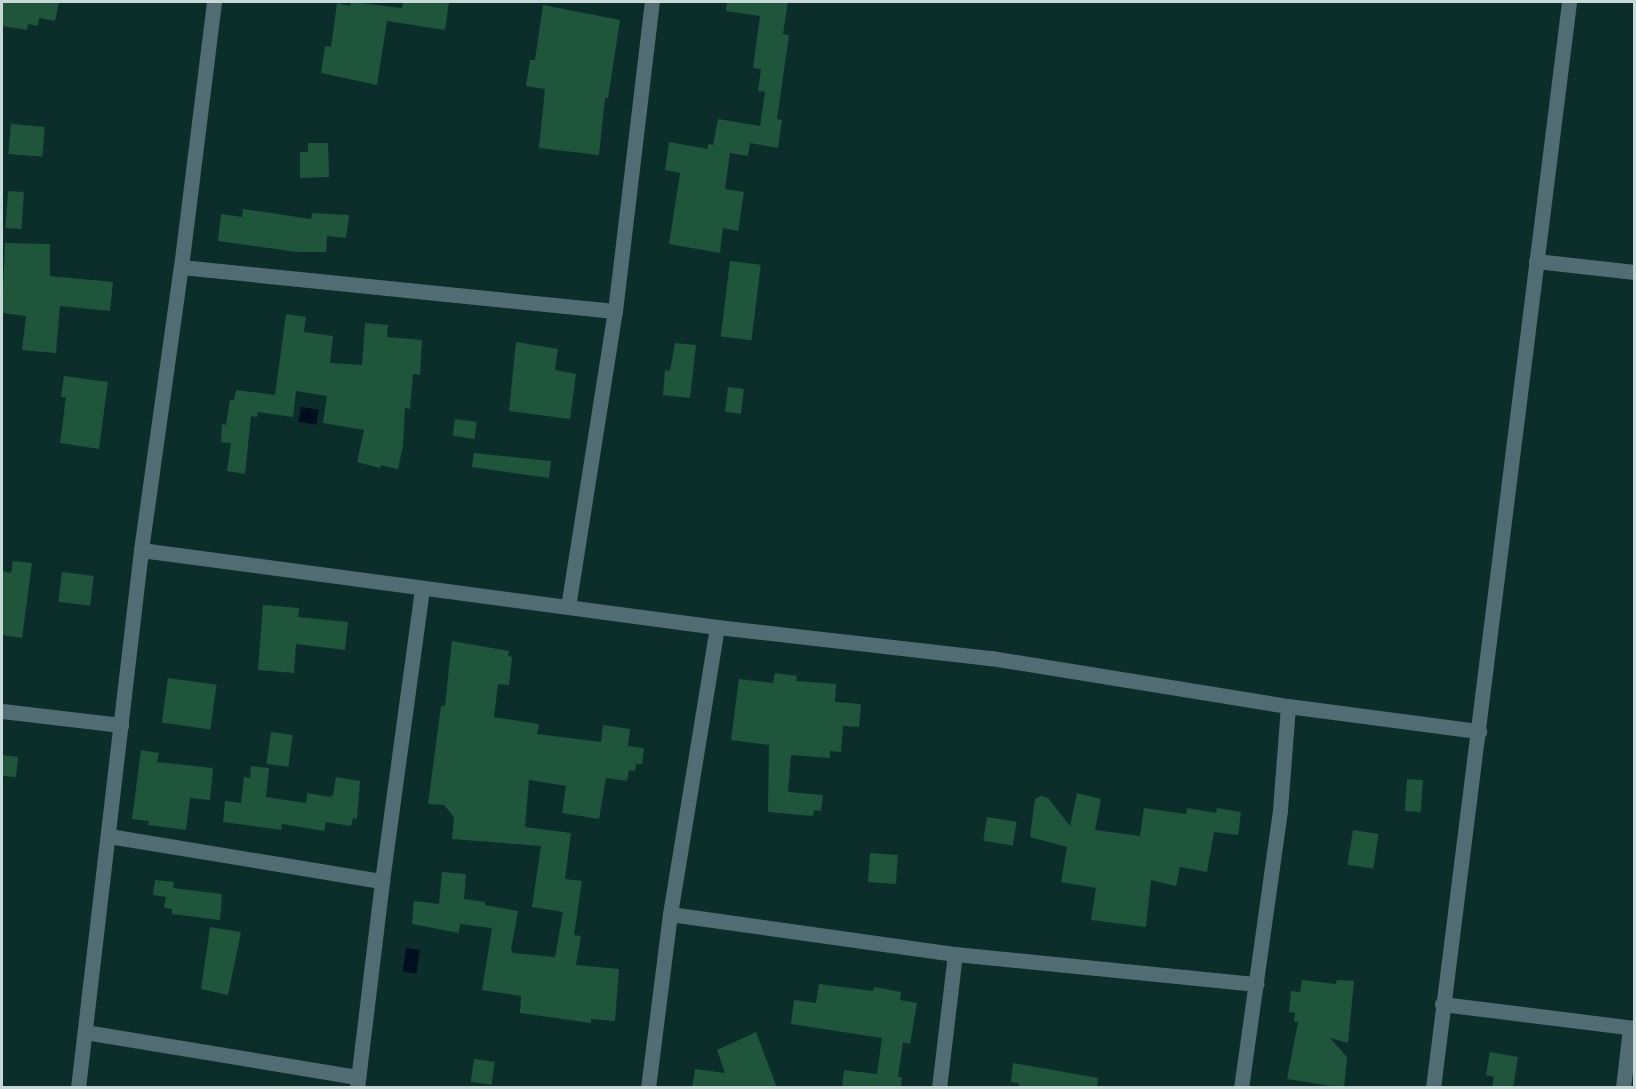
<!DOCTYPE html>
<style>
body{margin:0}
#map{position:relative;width:1636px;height:1089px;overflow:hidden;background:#0b2e2b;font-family:"Nunito Sans",sans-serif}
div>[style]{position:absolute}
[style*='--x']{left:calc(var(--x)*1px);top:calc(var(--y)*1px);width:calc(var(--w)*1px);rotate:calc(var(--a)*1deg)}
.water>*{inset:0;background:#000f1f;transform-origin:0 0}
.building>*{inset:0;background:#1f553b;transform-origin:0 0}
.minor>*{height:15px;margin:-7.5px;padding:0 7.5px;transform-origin:7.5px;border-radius:7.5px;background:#526c73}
span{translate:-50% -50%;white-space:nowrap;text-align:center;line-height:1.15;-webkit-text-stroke:4.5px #0b2e2b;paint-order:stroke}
.frame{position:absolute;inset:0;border:3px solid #c6d9d6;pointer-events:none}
</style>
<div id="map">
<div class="water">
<i style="left:301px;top:407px;width:18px;height:15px;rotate:9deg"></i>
<i style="left:406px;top:948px;width:14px;height:24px;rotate:8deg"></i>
</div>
<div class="building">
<i style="clip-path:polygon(2px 2px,59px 2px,55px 21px,39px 18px,38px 26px,28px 24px,27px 30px,2px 26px)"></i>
<i style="clip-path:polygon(351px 2px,402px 8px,403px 2px,449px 2px,445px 30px,387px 21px,377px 85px,321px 73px,325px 46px,331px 47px,337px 3px,350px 6px)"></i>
<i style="clip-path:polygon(727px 2px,788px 2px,783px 34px,789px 35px,777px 119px,782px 120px,778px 148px,750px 143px,748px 156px,730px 153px,725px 189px,744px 192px,738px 231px,723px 228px,720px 253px,669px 244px,680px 173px,665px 170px,669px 142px,708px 149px,708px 144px,713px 145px,718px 119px,760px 126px,765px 92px,758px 91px,761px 69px,753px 68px,760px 16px,726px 11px)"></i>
<i style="clip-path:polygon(543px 5px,620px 20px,608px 98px,605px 98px,599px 155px,539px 148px,545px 89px,526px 86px,530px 60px,535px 60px)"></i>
<i style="left:11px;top:124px;width:34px;height:30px;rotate:5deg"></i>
<i style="clip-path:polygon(308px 143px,328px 143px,329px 177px,300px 178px,300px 152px,308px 152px)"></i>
<i style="left:8px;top:191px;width:16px;height:37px;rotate:4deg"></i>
<i style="clip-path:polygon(243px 209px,311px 219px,312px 213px,349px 215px,346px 238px,327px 236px,326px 252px,297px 252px,218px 241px,221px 214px,242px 217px)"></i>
<i style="clip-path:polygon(5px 243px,50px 244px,50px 276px,113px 282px,110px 311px,60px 306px,56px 353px,22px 350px,26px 316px,2px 313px)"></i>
<i style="left:730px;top:261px;width:31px;height:76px;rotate:7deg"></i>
<i style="clip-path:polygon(286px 314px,306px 317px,304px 332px,333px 336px,330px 363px,362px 365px,365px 323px,388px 325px,387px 337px,422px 340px,420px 375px,413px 374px,410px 409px,405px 408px,403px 446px,398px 469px,381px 465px,380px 468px,357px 462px,364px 430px,323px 423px,327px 396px,296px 391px,293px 417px,258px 412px,257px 417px,251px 416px,245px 474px,227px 471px,231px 443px,221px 442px,222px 424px,226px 425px,230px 400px,234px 400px,236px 390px,275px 395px)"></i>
<i style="clip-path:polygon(516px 342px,558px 349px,555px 370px,576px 374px,570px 419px,509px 411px)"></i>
<i style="clip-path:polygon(675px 343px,696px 345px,690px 398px,663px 395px,665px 370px,670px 371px)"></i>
<i style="clip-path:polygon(64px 376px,108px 382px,99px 449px,60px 443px,66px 397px,61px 397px)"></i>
<i style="left:728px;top:387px;width:16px;height:25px;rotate:7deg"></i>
<i style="left:455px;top:419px;width:22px;height:17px;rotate:8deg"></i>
<i style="clip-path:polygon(474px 453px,551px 461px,549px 478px,472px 467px)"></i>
<i style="clip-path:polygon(13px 561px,32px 563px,22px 638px,2px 635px,2px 571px,11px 573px)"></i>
<i style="left:62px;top:572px;width:32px;height:30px;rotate:7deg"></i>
<i style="clip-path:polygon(263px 605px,299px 608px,298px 617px,348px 622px,345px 650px,296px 644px,294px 673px,258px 670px)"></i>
<i style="clip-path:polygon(452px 641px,509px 651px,508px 656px,512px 657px,509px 685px,498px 684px,494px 717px,539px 724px,537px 734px,601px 742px,603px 725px,630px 729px,628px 746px,644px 748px,642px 764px,636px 764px,635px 771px,629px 770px,627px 781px,606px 778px,599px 819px,562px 813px,566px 786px,529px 780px,525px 827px,571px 833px,565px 879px,582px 881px,574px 935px,581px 936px,576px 965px,619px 969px,615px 1021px,591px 1019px,591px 1023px,520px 1013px,521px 996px,482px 990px,492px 928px,460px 924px,459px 933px,412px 924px,414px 901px,439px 904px,442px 872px,466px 874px,464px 899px,485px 902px,485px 905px,518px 911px,511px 950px,513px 953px,555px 957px,563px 912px,532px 907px,541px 846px,452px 839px,454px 817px,444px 805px,428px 804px,441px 706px,445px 706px)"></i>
<i style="clip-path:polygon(775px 673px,797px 676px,796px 681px,836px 684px,835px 702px,861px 704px,859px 727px,843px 726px,841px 752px,830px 751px,830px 758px,791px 755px,788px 792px,823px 795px,821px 811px,814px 810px,813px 816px,768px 812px,769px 745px,731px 740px,739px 679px,773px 683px)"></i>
<i style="left:168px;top:678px;width:49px;height:45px;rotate:8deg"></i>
<i style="left:271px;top:732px;width:22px;height:32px;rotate:8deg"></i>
<i style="clip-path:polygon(141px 750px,159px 753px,157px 762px,213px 768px,210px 800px,190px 798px,186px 830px,148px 825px,149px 821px,132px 819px)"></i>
<i style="clip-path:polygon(2px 755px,18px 757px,16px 777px,2px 776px)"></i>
<i style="clip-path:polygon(251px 766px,269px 768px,266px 797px,306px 803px,307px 793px,330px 797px,333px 795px,336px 777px,360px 781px,357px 819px,353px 818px,351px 826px,326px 822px,324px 831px,282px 824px,281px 830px,223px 822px,225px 801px,241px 803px,244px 777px,250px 778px)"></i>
<i style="left:1407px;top:779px;width:16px;height:32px;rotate:4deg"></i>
<i style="clip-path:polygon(1077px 793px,1101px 799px,1095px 830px,1140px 836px,1144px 808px,1186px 814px,1187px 808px,1216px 813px,1217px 808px,1241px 812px,1238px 835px,1214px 832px,1207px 872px,1180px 867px,1176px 886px,1151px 880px,1146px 927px,1091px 920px,1096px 888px,1061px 882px,1067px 847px,1030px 837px,1035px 799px,1041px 796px,1048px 798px,1070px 826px)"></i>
<i style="left:987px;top:817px;width:30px;height:24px;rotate:9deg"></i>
<i style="left:1353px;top:830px;width:26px;height:35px;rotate:9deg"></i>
<i style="left:870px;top:853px;width:28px;height:29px;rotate:4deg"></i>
<i style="clip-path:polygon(155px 880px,174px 882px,173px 888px,222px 894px,220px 920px,172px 914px,172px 909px,164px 908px,166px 897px,153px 895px)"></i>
<i style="clip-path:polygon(210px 927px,241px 932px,228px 995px,201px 989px)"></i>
<i style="clip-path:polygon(1302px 980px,1336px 984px,1337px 980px,1354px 981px,1348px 1043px,1330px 1038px,1347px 1057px,1344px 1088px,1287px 1079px,1298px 1022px,1294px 1022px,1295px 1013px,1289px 1012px,1291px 991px,1300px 992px)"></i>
<i style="clip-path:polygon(819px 984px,873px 991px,874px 987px,901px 992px,900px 1000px,917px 1003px,910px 1044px,903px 1042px,898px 1077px,902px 1077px,901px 1088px,842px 1088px,844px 1070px,877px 1074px,882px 1038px,791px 1024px,794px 1000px,816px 1003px)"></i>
<i style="clip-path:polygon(756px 1032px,777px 1088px,692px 1088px,695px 1069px,725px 1073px,717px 1050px)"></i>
<i style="clip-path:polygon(1490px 1052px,1518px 1057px,1513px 1088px,1492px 1088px,1494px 1077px,1486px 1075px)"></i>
<i style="left:474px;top:1059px;width:21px;height:23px;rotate:8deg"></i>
<i style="clip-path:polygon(1013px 1063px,1098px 1078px,1097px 1088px,1019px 1088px,1019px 1083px,1011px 1082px)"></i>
</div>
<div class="minor">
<i style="--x:1536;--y:261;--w:99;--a:6.4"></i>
<i style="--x:181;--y:267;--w:436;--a:5.8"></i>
<i style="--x:141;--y:550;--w:581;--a:7.61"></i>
<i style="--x:717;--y:627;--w:276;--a:6.5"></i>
<i style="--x:991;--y:658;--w:301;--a:9.2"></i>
<i style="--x:1288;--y:706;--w:193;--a:7.5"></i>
<i style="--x:568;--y:607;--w:300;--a:-81"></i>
<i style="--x:615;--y:311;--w:311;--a:-83.2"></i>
<i style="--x:2;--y:711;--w:120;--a:6.7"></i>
<i style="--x:109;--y:836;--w:277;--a:9.4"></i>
<i style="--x:670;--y:914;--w:288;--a:8"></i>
<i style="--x:955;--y:954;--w:303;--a:5.7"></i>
<i style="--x:1442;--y:1004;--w:193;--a:7.1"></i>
<i style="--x:85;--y:1032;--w:277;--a:9.4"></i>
<i style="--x:78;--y:1088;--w:542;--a:-83.32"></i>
<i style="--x:141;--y:550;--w:286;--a:-82"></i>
<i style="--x:181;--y:267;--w:267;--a:-82.9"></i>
<i style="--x:357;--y:1088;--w:209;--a:-83.1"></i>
<i style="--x:382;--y:881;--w:294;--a:-82.2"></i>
<i style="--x:648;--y:1088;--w:175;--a:-82.8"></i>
<i style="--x:670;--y:914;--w:291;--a:-80.7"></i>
<i style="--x:939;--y:1088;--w:135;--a:-83.2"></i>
<i style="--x:1241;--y:1088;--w:281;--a:-82"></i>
<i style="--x:1280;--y:810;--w:104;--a:-85.6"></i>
<i style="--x:1433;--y:1088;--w:1094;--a:-82.86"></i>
<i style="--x:1623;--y:1088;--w:60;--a:-83.3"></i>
</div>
<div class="frame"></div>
</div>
